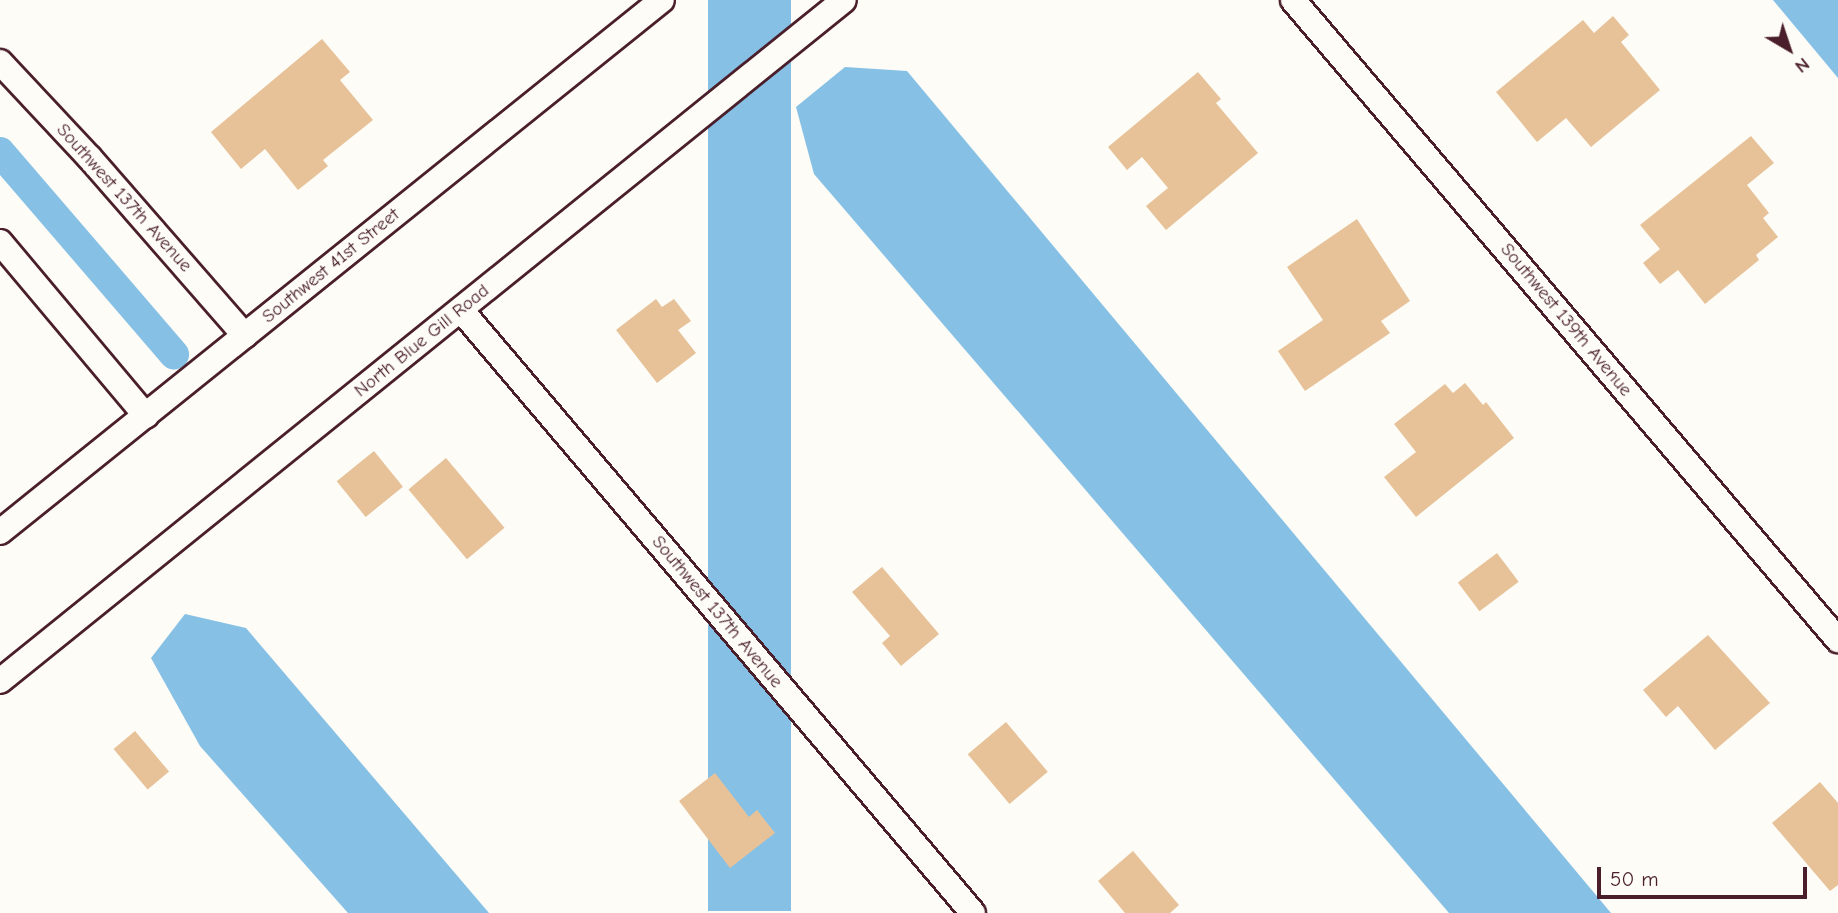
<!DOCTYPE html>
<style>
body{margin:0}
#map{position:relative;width:1838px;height:913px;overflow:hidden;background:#fdfcf7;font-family:"Comic Neue",sans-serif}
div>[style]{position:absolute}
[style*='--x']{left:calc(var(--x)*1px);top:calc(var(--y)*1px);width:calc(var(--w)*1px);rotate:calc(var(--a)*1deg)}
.water>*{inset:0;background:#86c0e5;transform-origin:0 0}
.canal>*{height:30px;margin:-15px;padding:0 15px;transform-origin:15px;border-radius:15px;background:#86c0e5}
.building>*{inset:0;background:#e7c298;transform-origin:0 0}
.roads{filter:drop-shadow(2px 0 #4a1f2b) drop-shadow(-2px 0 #4a1f2b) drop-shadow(0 2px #4a1f2b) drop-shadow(0 -2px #4a1f2b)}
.street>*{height:24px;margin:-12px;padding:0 12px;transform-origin:12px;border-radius:12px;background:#fdfcf7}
span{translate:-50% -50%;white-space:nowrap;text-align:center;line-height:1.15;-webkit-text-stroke:6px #fdfcf7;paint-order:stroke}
.street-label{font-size:19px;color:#4a1f2b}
.north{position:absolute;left:1754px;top:14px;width:70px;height:70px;-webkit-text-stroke:5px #fdfcf7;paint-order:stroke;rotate:141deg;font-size:19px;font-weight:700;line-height:28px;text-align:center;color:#4a1f2b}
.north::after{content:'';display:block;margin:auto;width:24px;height:32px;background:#4a1f2b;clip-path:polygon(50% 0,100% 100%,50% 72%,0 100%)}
.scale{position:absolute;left:1597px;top:867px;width:210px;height:32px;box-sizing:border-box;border:4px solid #4a1f2b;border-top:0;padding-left:9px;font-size:21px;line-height:24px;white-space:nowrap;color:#4a1f2b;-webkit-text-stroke:5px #fdfcf7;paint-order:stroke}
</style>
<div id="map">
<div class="water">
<i style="left:708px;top:0;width:83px;height:911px"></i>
<i style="clip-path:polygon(1773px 0,1838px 0,1838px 78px)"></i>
<i style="clip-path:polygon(845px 67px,907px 71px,1611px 913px,1449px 913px,814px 174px,796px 107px)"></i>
<i style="clip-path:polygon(185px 614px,246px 628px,489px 913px,348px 913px,200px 746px,151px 658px)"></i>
</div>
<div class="canal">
<i style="--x:0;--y:152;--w:267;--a:49.3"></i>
</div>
<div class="building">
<i style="clip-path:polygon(1613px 16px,1629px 35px,1621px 42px,1660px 90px,1591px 147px,1566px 118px,1537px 142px,1496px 92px,1583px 20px,1594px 33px)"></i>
<i style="clip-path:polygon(322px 39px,350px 72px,340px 80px,373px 120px,323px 160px,328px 166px,298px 190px,265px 149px,241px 169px,211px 132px)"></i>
<i style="clip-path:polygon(1198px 72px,1221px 99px,1216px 103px,1258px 153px,1166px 230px,1146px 206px,1168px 188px,1142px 157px,1127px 170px,1108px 147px)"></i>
<i style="clip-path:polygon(1751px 136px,1774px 163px,1747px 185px,1769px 213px,1763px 218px,1778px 237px,1756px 255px,1759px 260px,1705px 304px,1678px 270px,1660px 284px,1643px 263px,1660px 249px,1640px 225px)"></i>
<i style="clip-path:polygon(1357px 219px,1410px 301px,1381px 321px,1390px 333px,1305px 391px,1278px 351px,1323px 320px,1287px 267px)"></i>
<i style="clip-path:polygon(656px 299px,662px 307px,674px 299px,691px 321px,678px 330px,696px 353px,657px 383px,616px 330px)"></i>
<i style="clip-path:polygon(1465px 383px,1483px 405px,1486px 402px,1514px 438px,1416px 517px,1384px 477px,1416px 452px,1394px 424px,1445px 384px,1453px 393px)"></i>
<i style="left:374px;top:451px;width:46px;height:48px;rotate:51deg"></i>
<i style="left:446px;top:458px;width:91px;height:49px;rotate:50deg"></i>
<i style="left:1497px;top:553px;width:36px;height:49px;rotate:53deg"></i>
<i style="clip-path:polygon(882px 567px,939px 634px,901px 666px,882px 643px,890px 636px,852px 592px)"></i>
<i style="clip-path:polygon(1708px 635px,1770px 703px,1715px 750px,1678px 706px,1666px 717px,1643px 690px)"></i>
<i style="left:1006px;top:722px;width:65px;height:50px;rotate:50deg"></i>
<i style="left:135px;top:731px;width:53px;height:28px;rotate:50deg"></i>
<i style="clip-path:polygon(715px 773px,749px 817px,757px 810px,775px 833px,730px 868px,679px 801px)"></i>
<i style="clip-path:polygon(1820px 782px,1838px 803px,1838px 885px,1830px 891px,1772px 823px)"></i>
<i style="clip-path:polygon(1133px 851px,1179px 905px,1170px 913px,1125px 913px,1098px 881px)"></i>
</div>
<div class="roads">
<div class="street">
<i style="--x:1293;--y:0;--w:841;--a:49.58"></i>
<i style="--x:0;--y:62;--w:130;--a:46.9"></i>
<i style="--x:89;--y:157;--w:237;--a:48.9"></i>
<i style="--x:0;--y:242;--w:227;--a:50"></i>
<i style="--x:461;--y:310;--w:791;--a:49.67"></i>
<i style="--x:0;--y:532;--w:849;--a:-38.79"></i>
<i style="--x:0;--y:681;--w:1084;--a:-38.9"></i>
</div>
</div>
<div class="street-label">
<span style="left:124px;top:198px;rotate:48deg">Southwest 137th Avenue</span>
<span style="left:331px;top:266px;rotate:-39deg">Southwest 41st Street</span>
<span style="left:1566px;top:320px;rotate:50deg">Southwest 139th Avenue</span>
<span style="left:422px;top:341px;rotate:-39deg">North Blue Gill Road</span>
<span style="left:717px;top:612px;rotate:50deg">Southwest 137th Avenue</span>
</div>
<div class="north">N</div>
<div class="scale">50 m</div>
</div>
